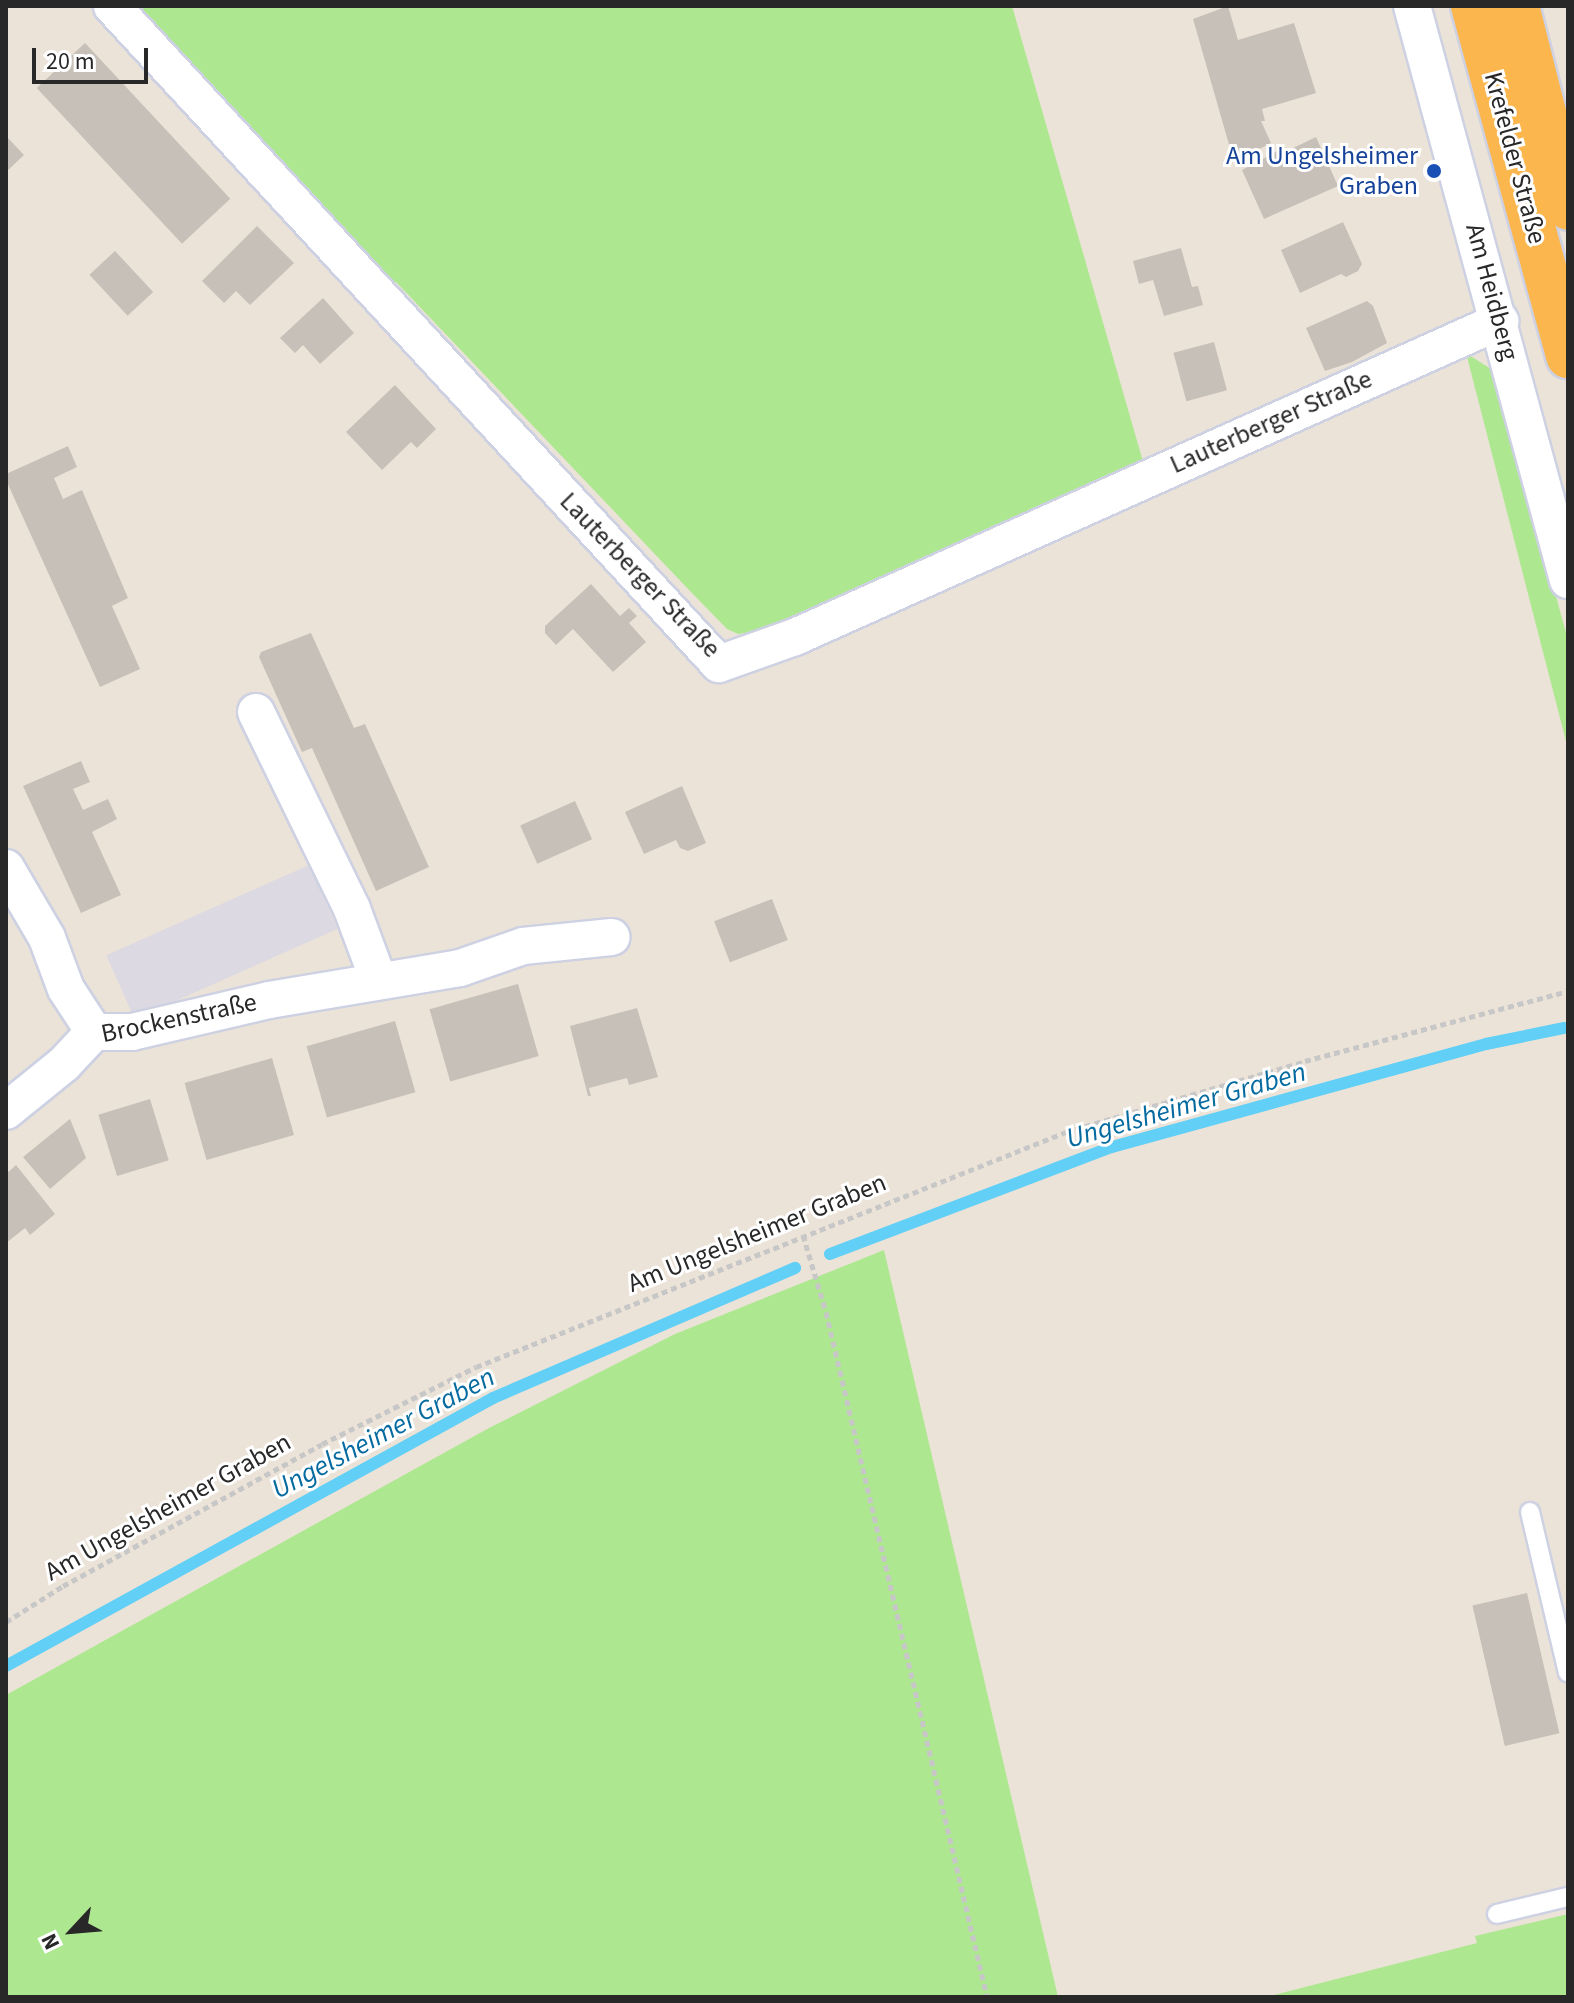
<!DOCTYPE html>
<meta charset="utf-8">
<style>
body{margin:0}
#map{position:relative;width:1574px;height:2003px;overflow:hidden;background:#ece3d8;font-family:"Source Sans 3",sans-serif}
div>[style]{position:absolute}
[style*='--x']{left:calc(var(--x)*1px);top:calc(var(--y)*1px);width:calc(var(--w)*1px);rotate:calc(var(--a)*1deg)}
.industrial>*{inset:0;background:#dcd9e3;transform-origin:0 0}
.green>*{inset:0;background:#ade790}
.stream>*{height:12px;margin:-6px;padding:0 6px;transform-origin:6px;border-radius:6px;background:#62cff6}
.building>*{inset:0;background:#c7c0b8;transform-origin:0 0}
.path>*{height:5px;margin-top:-2.5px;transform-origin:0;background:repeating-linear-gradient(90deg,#c7c7c7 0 6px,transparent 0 10px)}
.roads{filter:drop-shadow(2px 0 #cdd1e2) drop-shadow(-2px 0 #cdd1e2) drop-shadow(0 2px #cdd1e2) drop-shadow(0 -2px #cdd1e2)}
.service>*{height:18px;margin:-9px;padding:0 9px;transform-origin:9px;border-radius:9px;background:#fff}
.minor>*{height:36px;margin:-18px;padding:0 18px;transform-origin:18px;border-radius:18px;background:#fff}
.trunk>*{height:44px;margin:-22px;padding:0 22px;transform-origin:22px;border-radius:22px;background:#fcb64e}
.dots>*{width:22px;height:22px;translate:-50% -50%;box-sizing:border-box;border:4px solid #fff;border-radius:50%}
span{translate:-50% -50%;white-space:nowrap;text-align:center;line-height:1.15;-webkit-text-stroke:6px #fff;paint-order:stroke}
.transit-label{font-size:26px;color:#164399}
.right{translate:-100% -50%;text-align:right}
.street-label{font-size:26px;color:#282828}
.water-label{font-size:28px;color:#046a9f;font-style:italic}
.frame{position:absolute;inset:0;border:8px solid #282828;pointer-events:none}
.north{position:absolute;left:32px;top:1891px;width:80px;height:80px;-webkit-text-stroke:6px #fff;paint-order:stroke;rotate:244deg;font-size:22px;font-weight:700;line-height:32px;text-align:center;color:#282828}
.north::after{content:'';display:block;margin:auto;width:28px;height:36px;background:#282828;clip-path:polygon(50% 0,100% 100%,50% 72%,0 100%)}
.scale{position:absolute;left:32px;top:48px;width:116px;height:36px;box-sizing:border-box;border:4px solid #282828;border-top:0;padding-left:10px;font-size:24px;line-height:28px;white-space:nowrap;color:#282828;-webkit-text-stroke:6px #fff;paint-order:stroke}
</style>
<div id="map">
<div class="industrial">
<i style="left:309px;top:865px;width:70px;height:222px;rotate:66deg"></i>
</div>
<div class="green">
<i style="clip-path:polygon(104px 6px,1012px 6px,1146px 472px,778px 628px,738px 634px,727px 629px,690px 591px,396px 282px,369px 290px)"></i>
<i style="clip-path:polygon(1466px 353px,1494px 371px,1568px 640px,1568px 749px)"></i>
<i style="clip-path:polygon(884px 1250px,1058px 1997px,6px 1997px,6px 1695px,489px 1428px,675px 1334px)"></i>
<i style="clip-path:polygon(1568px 1914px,1568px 1997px,1266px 1997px,1477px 1943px,1475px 1936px)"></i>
</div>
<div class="stream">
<i style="--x:830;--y:1254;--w:302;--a:-20.8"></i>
<i style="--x:1112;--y:1147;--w:388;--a:-15.4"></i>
<i style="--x:1486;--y:1044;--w:80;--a:-11.6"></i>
<i style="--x:6;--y:1666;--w:556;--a:-28.82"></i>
<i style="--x:493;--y:1398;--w:329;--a:-23.3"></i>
</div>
<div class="building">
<i style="clip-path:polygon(1228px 6px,1238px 40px,1294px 23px,1316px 93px,1262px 109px,1265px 121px,1261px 121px,1271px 143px,1234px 162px,1193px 19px)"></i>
<i style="left:85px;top:43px;width:213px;height:66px;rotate:47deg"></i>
<i style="clip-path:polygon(6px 136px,24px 155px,6px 172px)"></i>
<i style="clip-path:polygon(1316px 137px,1338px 186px,1264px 219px,1242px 170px,1285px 147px,1287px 151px)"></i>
<i style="clip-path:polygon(1343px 222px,1362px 264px,1358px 271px,1346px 277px,1341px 274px,1300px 293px,1281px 250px)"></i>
<i style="clip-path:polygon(257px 226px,294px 263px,250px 305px,236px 291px,224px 303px,202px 281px)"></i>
<i style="clip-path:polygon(1181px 248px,1192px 287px,1198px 286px,1203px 305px,1164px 316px,1153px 280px,1139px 284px,1133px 261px)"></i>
<i style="left:115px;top:251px;width:56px;height:35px;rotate:47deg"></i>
<i style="clip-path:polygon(323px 298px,354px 333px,320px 364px,303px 345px,295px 353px,280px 338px)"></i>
<i style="clip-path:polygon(1367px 301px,1373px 306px,1387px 343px,1352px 362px,1325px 371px,1306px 328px)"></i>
<i style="left:1214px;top:342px;width:50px;height:42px;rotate:75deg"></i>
<i style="clip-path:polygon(395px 385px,436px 429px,417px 448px,411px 442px,382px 470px,346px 432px)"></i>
<i style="clip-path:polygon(68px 446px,77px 467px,54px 478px,63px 499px,82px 490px,128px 598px,112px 606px,140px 669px,100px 687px,6px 480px,6px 474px)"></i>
<i style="clip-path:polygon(591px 584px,620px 616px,629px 608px,637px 616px,629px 623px,646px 642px,613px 672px,573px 629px,556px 645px,545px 633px,545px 626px)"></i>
<i style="clip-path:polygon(311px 633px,354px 728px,365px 724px,429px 867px,376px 891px,312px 748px,302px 752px,259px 657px,261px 652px)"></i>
<i style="clip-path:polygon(81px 761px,90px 782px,73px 789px,83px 810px,108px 799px,117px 819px,92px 832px,121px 895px,81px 913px,23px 786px)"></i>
<i style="clip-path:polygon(682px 786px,706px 843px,688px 851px,680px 848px,676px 840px,644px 854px,625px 812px)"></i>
<i style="left:575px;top:801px;width:42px;height:60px;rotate:66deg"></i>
<i style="left:772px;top:899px;width:44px;height:62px;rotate:69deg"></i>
<i style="left:518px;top:984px;width:75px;height:92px;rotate:74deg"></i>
<i style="clip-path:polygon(637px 1008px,658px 1077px,629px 1085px,627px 1078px,589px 1088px,591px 1096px,588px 1096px,570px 1026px)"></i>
<i style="left:395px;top:1021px;width:74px;height:92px;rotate:74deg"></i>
<i style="left:272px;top:1058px;width:80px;height:91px;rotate:74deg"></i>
<i style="left:150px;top:1099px;width:64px;height:54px;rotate:73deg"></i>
<i style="clip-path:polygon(70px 1119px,86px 1158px,50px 1189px,23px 1157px)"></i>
<i style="clip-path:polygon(16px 1165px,55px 1214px,30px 1235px,25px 1228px,6px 1243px,6px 1174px)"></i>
<i style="left:1527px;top:1593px;width:144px;height:56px;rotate:77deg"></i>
</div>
<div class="path">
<i style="--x:803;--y:1235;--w:80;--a:73.4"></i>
<i style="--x:826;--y:1312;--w:704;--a:76.77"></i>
<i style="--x:6;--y:1622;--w:67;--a:-32.3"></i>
<i style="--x:63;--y:1586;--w:295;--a:-28.7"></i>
<i style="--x:322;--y:1444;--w:172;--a:-26.6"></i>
<i style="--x:476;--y:1367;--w:635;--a:-21.72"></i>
<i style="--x:1066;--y:1132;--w:249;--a:-16.5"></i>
<i style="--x:1305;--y:1061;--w:272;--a:-14.9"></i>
</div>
<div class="roads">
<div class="service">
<i style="--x:1530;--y:1512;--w:165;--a:76.7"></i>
<i style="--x:1497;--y:1914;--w:73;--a:-13.5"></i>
</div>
<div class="minor">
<i style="--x:112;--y:6;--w:895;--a:47.31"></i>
<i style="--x:719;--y:664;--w:81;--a:-19.6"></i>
<i style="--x:795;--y:637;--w:773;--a:-24.14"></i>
<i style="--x:1412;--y:6;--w:595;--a:74.8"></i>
<i style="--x:256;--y:712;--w:219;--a:64"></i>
<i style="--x:352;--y:909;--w:75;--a:69.6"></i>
<i style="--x:6;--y:868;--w:81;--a:59.6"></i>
<i style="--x:47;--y:938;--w:54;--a:69.6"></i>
<i style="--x:66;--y:989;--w:51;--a:56.9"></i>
<i style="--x:6;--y:1111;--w:75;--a:-39"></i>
<i style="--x:64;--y:1064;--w:44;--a:-46.8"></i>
<i style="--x:94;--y:1032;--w:38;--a:0"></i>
<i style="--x:132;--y:1032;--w:141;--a:-13.1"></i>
<i style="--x:269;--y:1000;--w:194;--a:-9.5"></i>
<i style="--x:460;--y:968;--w:67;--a:-19.2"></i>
<i style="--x:523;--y:946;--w:89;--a:-5.8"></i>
</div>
<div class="trunk">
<i style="--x:1473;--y:6;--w:363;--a:74.8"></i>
<i style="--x:1517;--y:6;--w:208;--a:75.8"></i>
</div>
</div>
<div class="dots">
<i style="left:1434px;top:171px;background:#1a4fb4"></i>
</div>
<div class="transit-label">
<span class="right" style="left:1418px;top:171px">Am Ungelsheimer<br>Graben</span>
</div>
<div class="street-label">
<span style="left:1515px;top:158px;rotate:75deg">Krefelder Straße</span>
<span style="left:1492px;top:292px;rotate:75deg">Am Heidberg</span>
<span style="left:1271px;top:422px;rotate:-24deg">Lauterberger Straße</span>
<span style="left:640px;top:575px;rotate:46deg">Lauterberger Straße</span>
<span style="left:179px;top:1018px;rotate:-12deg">Brockenstraße</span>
<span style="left:757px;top:1233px;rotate:-22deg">Am Ungelsheimer Graben</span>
<span style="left:168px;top:1507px;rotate:-29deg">Am Ungelsheimer Graben</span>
</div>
<div class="water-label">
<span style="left:1186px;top:1105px;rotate:-16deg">Ungelsheimer Graben</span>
<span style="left:383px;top:1433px;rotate:-28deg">Ungelsheimer Graben</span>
</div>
<div class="frame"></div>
<div class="north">N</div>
<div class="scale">20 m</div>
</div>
